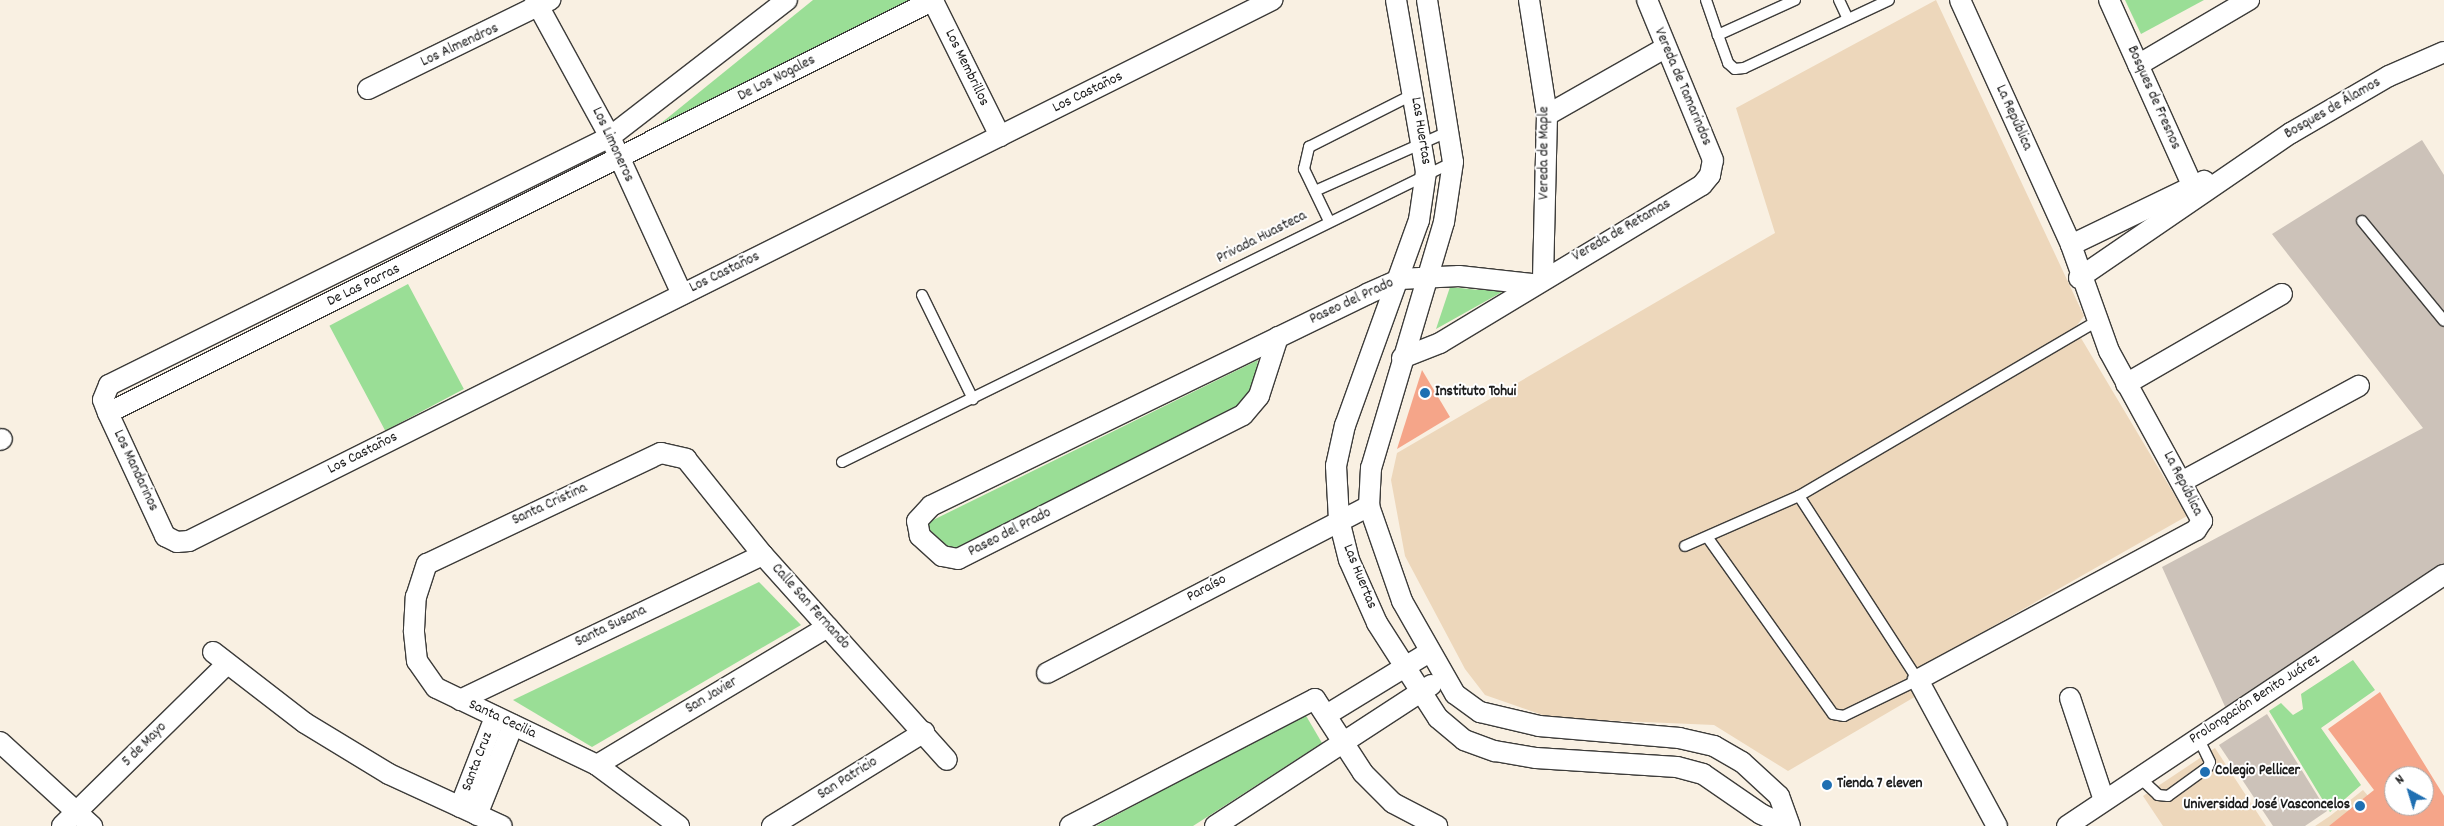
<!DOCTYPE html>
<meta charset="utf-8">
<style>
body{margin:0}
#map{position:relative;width:2444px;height:826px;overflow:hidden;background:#f9f0e2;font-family:Dekko,sans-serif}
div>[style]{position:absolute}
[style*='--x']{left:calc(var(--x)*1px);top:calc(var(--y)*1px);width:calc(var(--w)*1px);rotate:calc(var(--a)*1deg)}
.built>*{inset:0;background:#edd7bb}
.industrial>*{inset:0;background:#ccc2b9}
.green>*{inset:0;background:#9ade96;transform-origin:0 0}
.building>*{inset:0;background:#f5a589}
.roads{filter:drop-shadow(1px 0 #3d3c3a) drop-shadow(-1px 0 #3d3c3a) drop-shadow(0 1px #3d3c3a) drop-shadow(0 -1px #3d3c3a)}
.service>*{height:10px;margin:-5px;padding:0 5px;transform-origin:5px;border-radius:5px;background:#fff}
.minor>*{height:20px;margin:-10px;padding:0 10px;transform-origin:10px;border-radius:10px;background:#fff}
.dots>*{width:14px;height:14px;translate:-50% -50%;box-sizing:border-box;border:2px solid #fff;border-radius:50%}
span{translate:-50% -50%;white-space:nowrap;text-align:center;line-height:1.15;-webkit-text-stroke:4px #fff;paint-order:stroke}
.street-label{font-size:15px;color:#1c1c1c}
.poi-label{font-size:15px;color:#1c1c1c;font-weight:700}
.left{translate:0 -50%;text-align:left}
.right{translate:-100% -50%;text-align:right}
.north{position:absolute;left:2384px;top:766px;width:50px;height:50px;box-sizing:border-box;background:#fff;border:1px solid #a4a4a4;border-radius:50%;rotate:321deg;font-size:14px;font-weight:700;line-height:20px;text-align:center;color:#1c1c1c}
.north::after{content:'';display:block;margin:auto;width:18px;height:22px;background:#1f6fb2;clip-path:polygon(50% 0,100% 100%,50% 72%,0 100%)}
</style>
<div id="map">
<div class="built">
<i style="clip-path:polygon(1936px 0,2084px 316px,2075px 328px,2187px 516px,1907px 675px,1918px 695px,1788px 771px,1714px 725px,1551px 718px,1485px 695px,1465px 669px,1405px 556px,1391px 480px,1397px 453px,1775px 233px,1736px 108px)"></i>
<i style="clip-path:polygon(2215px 748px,2266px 826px,2163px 826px,2143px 796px)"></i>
<i style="clip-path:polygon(2363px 790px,2394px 826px,2315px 826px,2330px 816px)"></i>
</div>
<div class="industrial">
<i style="clip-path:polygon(2422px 140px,2444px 175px,2444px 568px,2227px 711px,2162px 567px,2423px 428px,2272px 234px)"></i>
<i style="clip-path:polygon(2267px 714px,2327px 811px,2305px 826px,2273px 826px,2219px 745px)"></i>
</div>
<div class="green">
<i style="clip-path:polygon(813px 0,912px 0,660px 124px)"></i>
<i style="clip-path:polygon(2125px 0,2204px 0,2141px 34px)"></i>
<i style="left:408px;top:284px;width:119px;height:89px;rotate:62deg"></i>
<i style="clip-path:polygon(1450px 287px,1479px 290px,1511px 287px,1436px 329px)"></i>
<i style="clip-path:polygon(1258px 360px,1250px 402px,951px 554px,925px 524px)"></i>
<i style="clip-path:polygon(759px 582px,801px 625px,592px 747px,513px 700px)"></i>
<i style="clip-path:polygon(2353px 660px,2375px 690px,2321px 728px,2361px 785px,2330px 812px,2269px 711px,2281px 703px,2293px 715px,2303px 709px,2301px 694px)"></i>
<i style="clip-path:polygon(1305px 714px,1322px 743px,1193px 826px,1096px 826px)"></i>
</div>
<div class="building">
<i style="clip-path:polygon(1422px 370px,1450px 417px,1397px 449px)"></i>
<i style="clip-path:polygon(evenodd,2380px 692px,2444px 796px,2444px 826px,2329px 826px,2374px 790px,2328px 729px,2380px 692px,2394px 776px,2424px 776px,2424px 806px,2394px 806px,2394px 776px)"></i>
</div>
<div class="roads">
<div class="service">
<i style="--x:1706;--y:0;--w:37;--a:71"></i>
<i style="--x:1795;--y:0;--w:85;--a:155.6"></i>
<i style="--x:1718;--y:35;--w:30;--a:70"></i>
<i style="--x:1728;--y:63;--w:9;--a:41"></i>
<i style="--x:1735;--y:69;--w:9;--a:-6"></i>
<i style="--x:1744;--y:68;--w:160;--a:-25.1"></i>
<i style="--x:1839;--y:0;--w:19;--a:65"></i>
<i style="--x:1315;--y:191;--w:148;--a:-24"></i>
<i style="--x:1329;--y:221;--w:58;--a:-115.7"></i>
<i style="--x:1304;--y:169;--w:23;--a:-77"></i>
<i style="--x:1309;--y:147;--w:118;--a:-26.8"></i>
<i style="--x:2362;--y:221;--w:129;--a:50.6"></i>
<i style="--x:922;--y:295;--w:116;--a:63.9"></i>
<i style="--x:842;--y:462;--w:681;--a:-26.15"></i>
<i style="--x:1799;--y:496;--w:344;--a:-30.4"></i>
<i style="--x:1685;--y:546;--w:124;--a:-23.7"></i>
<i style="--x:1799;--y:496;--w:219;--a:57.1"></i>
<i style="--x:1918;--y:680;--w:82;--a:154.1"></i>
<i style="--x:1844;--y:716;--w:11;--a:-170"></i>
<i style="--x:1833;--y:714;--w:217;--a:-125.4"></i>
<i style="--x:2139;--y:777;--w:26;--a:43"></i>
<i style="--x:2158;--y:795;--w:10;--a:6"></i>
<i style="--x:2168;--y:796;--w:49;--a:-35.9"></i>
<i style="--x:2208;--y:767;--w:5;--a:-68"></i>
<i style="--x:2210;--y:762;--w:28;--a:-116"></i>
</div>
<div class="minor">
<i style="--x:535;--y:0;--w:156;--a:61.3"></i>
<i style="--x:610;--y:137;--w:173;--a:65.4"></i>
<i style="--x:787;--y:0;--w:224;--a:142.3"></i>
<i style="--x:610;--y:137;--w:559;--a:153.66"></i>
<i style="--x:109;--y:385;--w:16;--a:112"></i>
<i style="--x:103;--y:400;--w:14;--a:69"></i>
<i style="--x:108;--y:413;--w:136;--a:65.1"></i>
<i style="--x:165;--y:536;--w:13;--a:27"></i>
<i style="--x:177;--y:542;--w:12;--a:-5"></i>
<i style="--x:189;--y:541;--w:1211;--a:-26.54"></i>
<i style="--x:1396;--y:0;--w:175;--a:80.1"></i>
<i style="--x:1426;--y:172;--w:49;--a:98.3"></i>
<i style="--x:1419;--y:220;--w:218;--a:109.8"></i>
<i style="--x:1345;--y:425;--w:42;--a:102.4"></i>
<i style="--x:1336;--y:466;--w:54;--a:86.8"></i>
<i style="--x:1339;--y:520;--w:41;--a:76"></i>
<i style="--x:1349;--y:560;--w:69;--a:66"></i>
<i style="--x:1377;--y:623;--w:113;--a:57.3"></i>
<i style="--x:1438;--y:718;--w:34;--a:40"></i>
<i style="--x:1464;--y:740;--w:33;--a:20"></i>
<i style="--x:1495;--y:751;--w:42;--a:9.7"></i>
<i style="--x:1536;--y:758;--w:141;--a:3.7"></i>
<i style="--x:1677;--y:767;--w:27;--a:15"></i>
<i style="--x:1703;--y:774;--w:70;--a:34.6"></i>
<i style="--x:1761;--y:814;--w:29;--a:25"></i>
<i style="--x:1427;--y:0;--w:164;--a:80.9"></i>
<i style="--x:1453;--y:162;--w:61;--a:98.5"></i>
<i style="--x:1444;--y:222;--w:257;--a:106.5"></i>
<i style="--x:1371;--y:468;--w:38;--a:93"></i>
<i style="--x:1369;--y:506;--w:101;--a:70.8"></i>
<i style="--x:1402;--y:601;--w:107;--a:60.3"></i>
<i style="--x:1455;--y:694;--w:31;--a:36"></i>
<i style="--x:1480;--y:712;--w:61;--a:13.3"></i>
<i style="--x:1539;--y:726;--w:141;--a:4.9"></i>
<i style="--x:1679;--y:738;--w:36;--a:13"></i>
<i style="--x:1714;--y:746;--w:32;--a:30"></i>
<i style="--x:1742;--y:762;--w:50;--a:42.6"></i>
<i style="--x:1779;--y:796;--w:32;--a:70"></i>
<i style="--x:1529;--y:0;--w:116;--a:81.1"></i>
<i style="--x:1547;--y:115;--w:162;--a:91.4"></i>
<i style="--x:1960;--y:0;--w:269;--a:65.6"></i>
<i style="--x:2071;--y:245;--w:113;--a:70.3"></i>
<i style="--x:2109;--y:351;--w:194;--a:61.3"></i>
<i style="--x:2202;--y:521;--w:11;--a:124"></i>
<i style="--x:2196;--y:530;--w:316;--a:151.7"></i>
<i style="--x:1918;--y:680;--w:166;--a:61.6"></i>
<i style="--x:2109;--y:0;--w:215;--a:65.8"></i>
<i style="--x:933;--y:1;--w:151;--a:63.6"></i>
<i style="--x:2138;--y:65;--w:129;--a:-30.4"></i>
<i style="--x:368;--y:89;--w:203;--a:-26.1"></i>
<i style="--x:1547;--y:115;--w:136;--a:-29.6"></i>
<i style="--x:2071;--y:245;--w:148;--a:-25.7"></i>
<i style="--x:2079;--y:278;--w:257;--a:-34.4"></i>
<i style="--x:2291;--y:133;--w:113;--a:-30.2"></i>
<i style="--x:2389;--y:76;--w:60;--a:-23.6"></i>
<i style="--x:1278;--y:337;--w:62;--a:107.9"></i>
<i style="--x:1259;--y:396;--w:25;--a:130"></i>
<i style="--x:1243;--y:415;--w:319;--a:153.2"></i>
<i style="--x:958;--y:559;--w:16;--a:-169"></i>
<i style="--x:942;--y:556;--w:30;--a:-138"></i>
<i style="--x:920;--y:536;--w:15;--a:-101"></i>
<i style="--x:917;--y:521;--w:21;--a:-47"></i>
<i style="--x:931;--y:506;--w:485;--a:-25.9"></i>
<i style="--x:1367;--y:294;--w:36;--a:-24"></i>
<i style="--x:1400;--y:279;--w:59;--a:-2.9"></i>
<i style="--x:1459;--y:276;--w:73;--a:6.3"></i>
<i style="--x:1402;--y:358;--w:41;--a:-21.5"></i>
<i style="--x:1440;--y:343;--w:306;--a:-31.1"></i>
<i style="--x:1702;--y:185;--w:13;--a:-51"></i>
<i style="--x:1710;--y:175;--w:15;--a:-79"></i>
<i style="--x:1713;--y:160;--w:173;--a:-112.4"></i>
<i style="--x:2126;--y:384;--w:180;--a:-30"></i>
<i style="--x:108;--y:413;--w:923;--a:-26.57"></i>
<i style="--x:0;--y:440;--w:2;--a:-27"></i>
<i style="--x:2183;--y:481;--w:200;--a:-28.4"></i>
<i style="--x:213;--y:652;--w:116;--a:37.7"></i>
<i style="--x:305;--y:723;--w:98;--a:31.3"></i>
<i style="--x:389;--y:774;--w:124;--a:24.7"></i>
<i style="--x:1047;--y:673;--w:363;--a:-27.4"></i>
<i style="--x:2070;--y:698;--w:108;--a:71.6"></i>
<i style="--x:460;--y:700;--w:336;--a:-25.6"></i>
<i style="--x:1328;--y:714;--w:117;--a:-31.4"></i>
<i style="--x:0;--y:742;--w:125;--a:42.4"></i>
<i style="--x:597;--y:765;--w:269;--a:-30.9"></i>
<i style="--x:460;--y:807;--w:97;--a:-68.7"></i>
<i style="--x:477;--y:815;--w:97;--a:-68.2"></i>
<i style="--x:62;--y:826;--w:231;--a:-44.5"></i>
<i style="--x:679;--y:826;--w:102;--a:-143.4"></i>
<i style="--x:597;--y:765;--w:178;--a:-154.4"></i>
<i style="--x:436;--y:688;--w:33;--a:-125"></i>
<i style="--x:417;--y:661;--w:31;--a:-96"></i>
<i style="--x:414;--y:630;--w:33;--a:-87"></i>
<i style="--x:416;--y:597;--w:35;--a:-72"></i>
<i style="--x:427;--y:564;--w:259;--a:-25.4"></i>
<i style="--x:661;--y:453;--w:26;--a:13"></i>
<i style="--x:686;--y:459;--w:123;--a:51.3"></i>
<i style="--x:763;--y:555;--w:275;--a:48.1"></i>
<i style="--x:772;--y:826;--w:179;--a:-31.7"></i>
<i style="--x:1070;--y:826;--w:276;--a:-27.4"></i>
<i style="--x:1315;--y:699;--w:88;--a:57"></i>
<i style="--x:1363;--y:773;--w:42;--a:45"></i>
<i style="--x:1393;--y:803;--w:50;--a:27.6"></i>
<i style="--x:1215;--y:826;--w:258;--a:-33.1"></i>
<i style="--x:2067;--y:826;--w:453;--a:-33.7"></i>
</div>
</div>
<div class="dots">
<i style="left:1425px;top:393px;background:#1f6fb2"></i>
<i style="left:2205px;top:772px;background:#1f6fb2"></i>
<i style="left:1827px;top:785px;background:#1f6fb2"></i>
<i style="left:2360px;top:806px;background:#1f6fb2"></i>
</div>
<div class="street-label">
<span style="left:460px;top:46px;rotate:-25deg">Los Almendros</span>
<span style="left:966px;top:68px;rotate:64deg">Los Membrillos</span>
<span style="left:777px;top:79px;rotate:-27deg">De Los Nogales</span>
<span style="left:1682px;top:87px;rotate:67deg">Vereda de Tamarindos</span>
<span style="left:1088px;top:93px;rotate:-26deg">Los Castaños</span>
<span style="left:2153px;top:98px;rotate:66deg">Bosques de Fresnos</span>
<span style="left:2333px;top:109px;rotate:-30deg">Bosques de Álamos</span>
<span style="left:2013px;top:118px;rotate:66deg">La República</span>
<span style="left:1420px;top:131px;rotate:81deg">Las Huertas</span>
<span style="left:612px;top:145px;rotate:65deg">Los Limoneros</span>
<span style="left:1545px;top:153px;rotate:-90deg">Vereda de Maple</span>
<span style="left:1622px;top:231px;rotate:-30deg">Vereda de Retamas</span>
<span style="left:1262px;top:238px;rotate:-27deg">Privada Huasteca</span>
<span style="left:725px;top:273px;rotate:-26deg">Los Castaños</span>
<span style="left:364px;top:286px;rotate:-26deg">De Las Parras</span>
<span style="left:1352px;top:302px;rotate:-25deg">Paseo del Prado</span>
<span style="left:363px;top:454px;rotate:-27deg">Los Castaños</span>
<span style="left:135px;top:471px;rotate:65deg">Los Mandarinos</span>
<span style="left:2182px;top:484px;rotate:63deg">La República</span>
<span style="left:550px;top:505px;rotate:-25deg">Santa Cristina</span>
<span style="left:1010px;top:533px;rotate:-27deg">Paseo del Prado</span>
<span style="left:1359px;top:577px;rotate:68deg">Las Huertas</span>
<span style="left:1207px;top:589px;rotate:-28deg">Paraíso</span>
<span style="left:810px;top:607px;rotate:48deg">Calle San Fernando</span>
<span style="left:611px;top:627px;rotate:-26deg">Santa Susana</span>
<span style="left:712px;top:696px;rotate:-31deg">San Javier</span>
<span style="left:2255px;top:700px;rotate:-33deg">Prolongación Benito Juárez</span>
<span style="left:502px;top:720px;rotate:25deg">Santa Cecilia</span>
<span style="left:145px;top:745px;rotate:-45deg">5 de Mayo</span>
<span style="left:478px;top:762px;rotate:-69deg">Santa Cruz</span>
<span style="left:848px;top:779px;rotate:-32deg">San Patricio</span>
</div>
<div class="poi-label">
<span class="left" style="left:1435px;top:393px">Instituto Tohui</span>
<span class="left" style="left:2215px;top:772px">Colegio Pellicer</span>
<span class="left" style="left:1837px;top:785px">Tienda 7 eleven</span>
<span class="right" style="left:2350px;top:806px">Universidad José Vasconcelos</span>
</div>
<div class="north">N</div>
</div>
